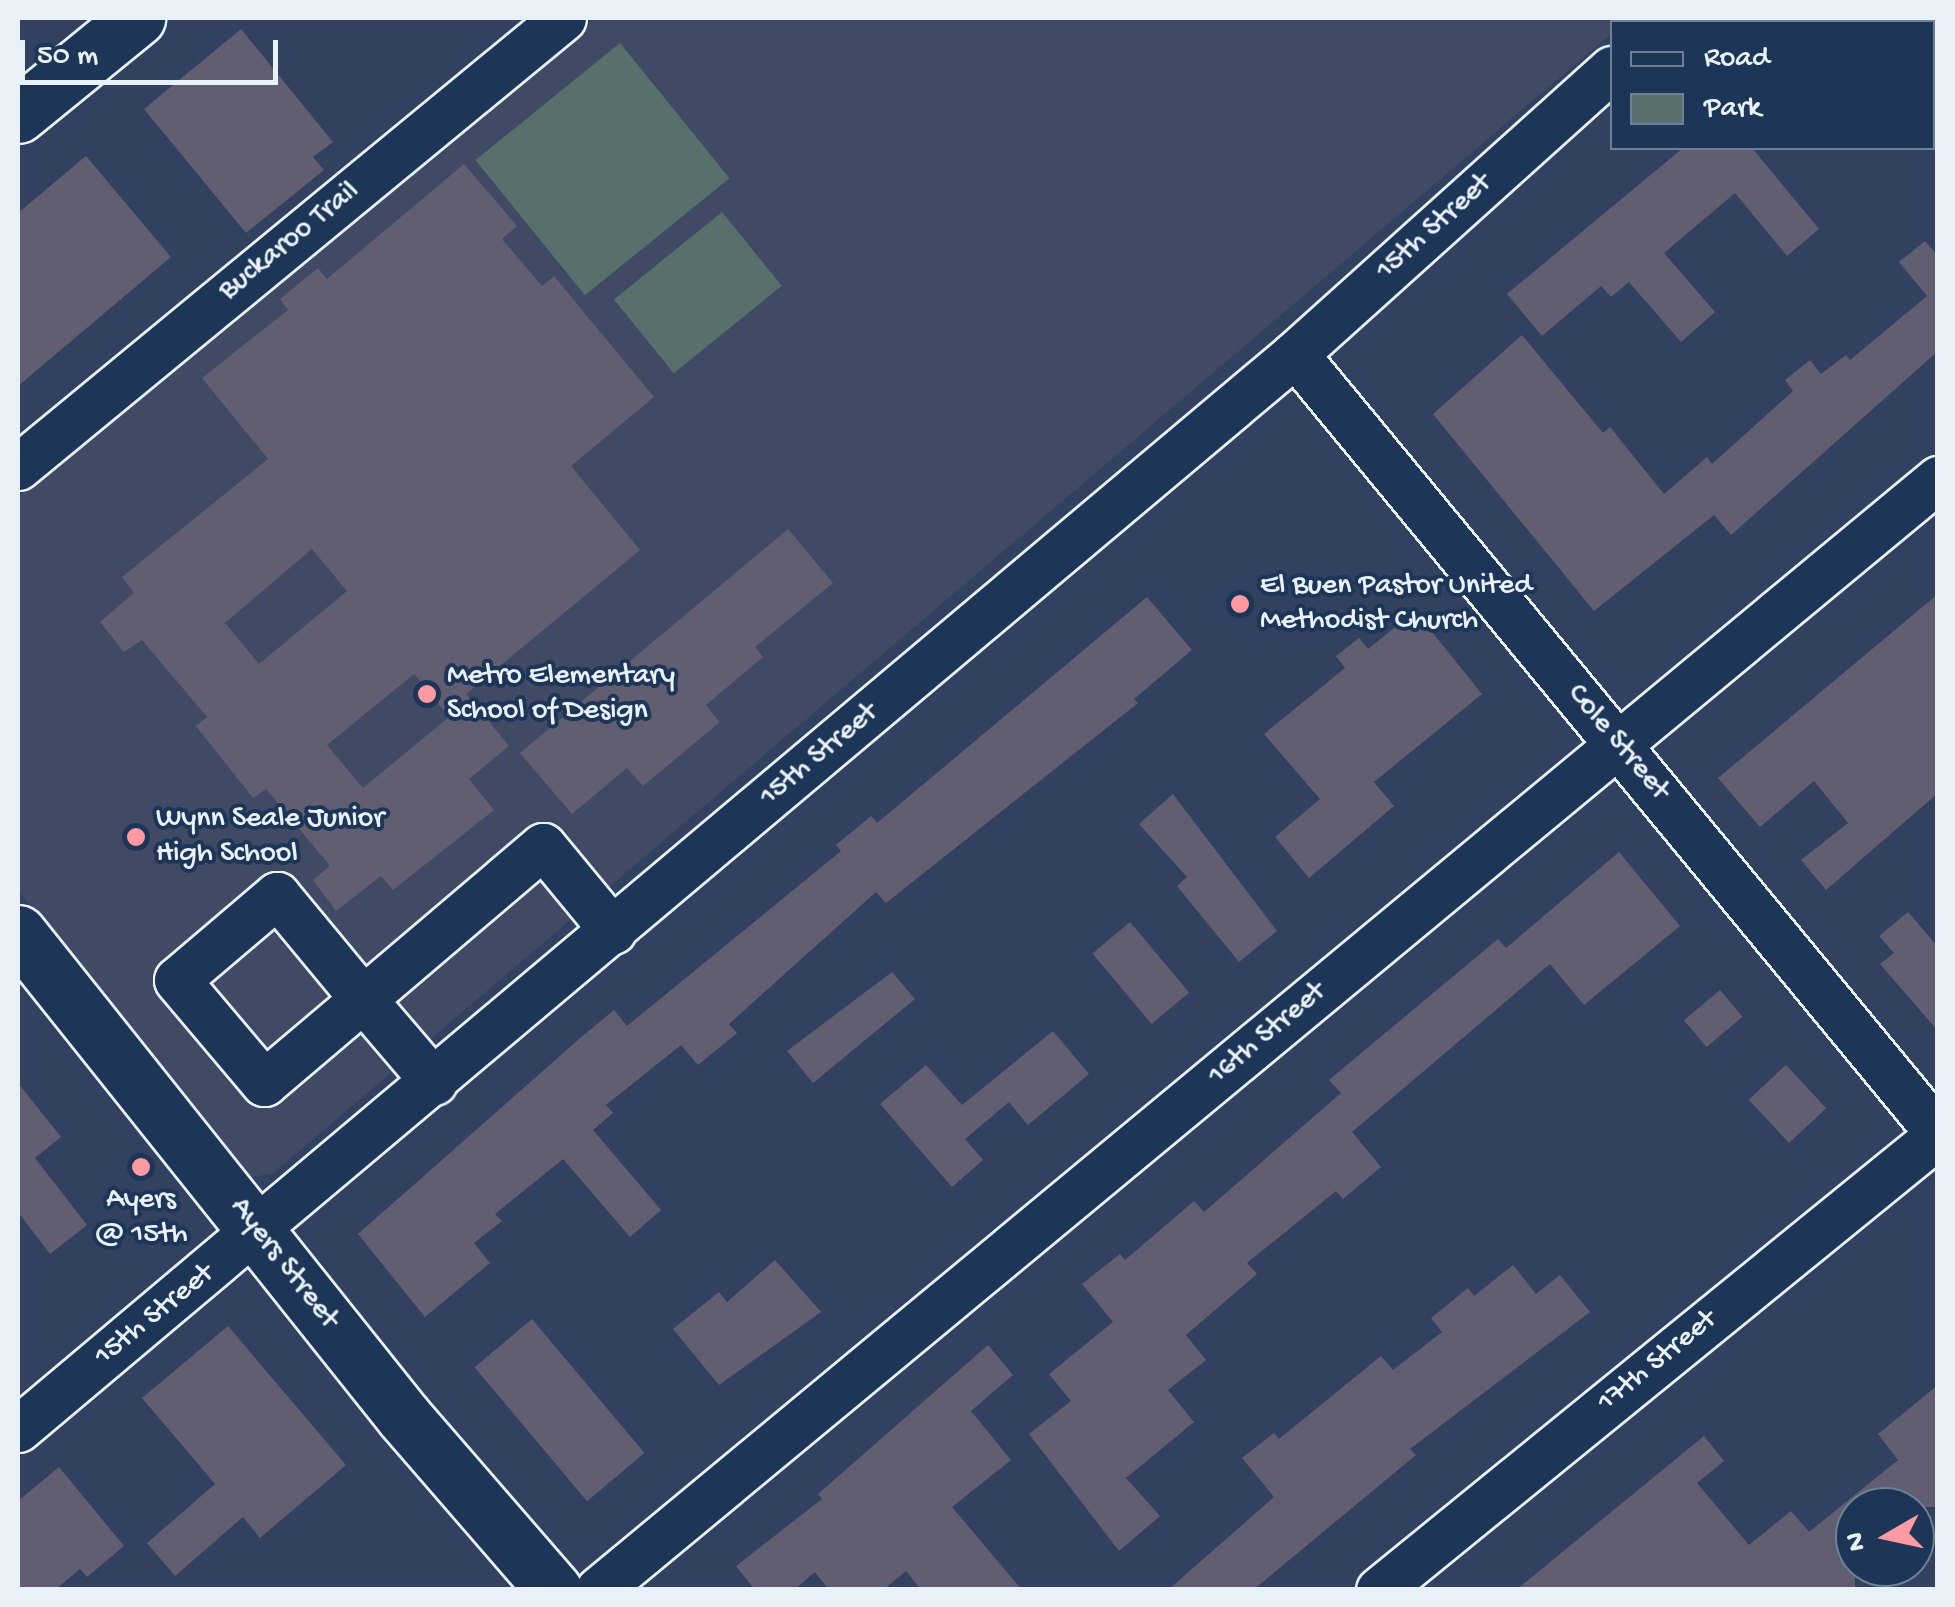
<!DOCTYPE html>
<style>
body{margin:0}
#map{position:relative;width:1955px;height:1607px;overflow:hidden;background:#32415f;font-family:"Gochi Hand",sans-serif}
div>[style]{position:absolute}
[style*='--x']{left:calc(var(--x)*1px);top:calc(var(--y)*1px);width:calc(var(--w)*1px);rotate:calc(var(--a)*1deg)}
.built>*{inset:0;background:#404a64}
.green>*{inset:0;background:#586f6c;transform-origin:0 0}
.building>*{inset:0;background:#625e71;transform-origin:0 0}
.roads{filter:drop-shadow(2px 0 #e8f1f8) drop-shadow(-2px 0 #e8f1f8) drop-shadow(0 2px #e8f1f8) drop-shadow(0 -2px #e8f1f8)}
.minor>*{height:45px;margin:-22.5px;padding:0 22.5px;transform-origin:22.5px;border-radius:22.5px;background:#1d3557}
.major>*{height:55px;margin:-27.5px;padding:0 27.5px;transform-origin:27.5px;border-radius:27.5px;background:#1d3557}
.dots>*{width:28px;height:28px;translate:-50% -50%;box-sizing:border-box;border:5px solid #1d3557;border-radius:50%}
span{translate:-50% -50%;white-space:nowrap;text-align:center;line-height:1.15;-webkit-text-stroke:8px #1d3557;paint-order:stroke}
.street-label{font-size:30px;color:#e8f1f8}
.poi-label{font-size:30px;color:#e8f1f8}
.left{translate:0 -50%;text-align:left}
.frame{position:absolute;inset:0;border:20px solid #e8f1f8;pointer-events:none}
.legend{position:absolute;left:1610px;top:20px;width:325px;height:130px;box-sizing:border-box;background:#1d3557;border:2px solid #6e8097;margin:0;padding:12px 18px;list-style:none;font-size:30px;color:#e8f1f8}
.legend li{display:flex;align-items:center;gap:20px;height:50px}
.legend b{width:50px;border:2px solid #6e8097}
.north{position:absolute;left:1835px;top:1487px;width:100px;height:100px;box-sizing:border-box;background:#1d3557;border:2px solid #6e8097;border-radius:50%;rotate:261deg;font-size:28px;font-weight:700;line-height:40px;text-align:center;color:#e8f1f8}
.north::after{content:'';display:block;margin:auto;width:35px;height:45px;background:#ff9aa2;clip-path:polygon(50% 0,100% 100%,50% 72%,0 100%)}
.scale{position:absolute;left:20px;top:40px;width:258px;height:45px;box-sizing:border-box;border:5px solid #e8f1f8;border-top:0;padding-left:12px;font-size:30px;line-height:35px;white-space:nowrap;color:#e8f1f8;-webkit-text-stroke:8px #1d3557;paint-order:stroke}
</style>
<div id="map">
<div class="built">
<i style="clip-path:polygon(595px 18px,1631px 18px,1612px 22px,1612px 33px,272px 1174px,251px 1177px,18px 890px,18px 497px)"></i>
</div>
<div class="green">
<i style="left:620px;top:43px;width:174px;height:186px;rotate:51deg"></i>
<i style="left:722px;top:212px;width:95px;height:139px;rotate:51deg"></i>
</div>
<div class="building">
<i style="clip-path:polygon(241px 29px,333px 142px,313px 157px,324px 170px,246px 233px,144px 109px)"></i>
<i style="clip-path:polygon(1683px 148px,1752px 148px,1819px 229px,1787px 256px,1735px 193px,1664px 253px,1715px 312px,1681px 342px,1629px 282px,1611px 297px,1601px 286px,1542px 336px,1507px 294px)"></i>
<i style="clip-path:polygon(86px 156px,171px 257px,18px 386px,18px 213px)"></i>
<i style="clip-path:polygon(evenodd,464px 164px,517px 226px,502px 239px,542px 286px,554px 276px,654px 397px,571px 466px,640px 550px,466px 694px,509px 746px,469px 779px,494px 810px,393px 890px,381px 876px,336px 911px,313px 880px,330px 866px,266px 789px,253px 798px,196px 726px,207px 717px,142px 640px,124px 652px,100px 622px,134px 593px,122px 577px,268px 459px,202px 378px,288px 310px,280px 299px,318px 268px,327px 279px,464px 164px,312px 549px,347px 591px,259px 664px,225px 623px,312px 549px,464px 164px,414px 674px,449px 717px,363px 788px,327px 745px,414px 674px)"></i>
<i style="clip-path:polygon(1925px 241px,1938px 256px,1938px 351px,1731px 535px,1714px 515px,1594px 611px,1433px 414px,1522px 335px,1603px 433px,1610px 427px,1664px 494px,1707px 457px,1712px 464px,1793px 391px,1785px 380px,1810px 360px,1821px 374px,1846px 355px,1850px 360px,1927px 296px,1899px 262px)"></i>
<i style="clip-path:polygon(788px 529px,833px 583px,755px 647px,763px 657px,706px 705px,720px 722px,643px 786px,627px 768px,572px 814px,520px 753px)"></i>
<i style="clip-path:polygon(1938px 594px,1938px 793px,1826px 890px,1801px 860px,1848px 823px,1814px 781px,1760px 827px,1718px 778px)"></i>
<i style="clip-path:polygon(1147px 597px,1192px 650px,1134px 699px,1138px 703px,886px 903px,876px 892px,729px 1024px,737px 1033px,698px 1065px,681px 1045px,606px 1105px,613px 1113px,593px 1130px,661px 1210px,630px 1237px,563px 1159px,495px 1214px,502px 1221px,474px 1243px,490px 1263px,425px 1317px,358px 1234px,579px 1039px,614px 1010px,627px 1026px,841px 851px,836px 845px,871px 816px,877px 823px)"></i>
<i style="clip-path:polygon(1415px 611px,1482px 694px,1374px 782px,1394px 806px,1309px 878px,1275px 837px,1320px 799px,1264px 734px,1345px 668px,1336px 656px,1359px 638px,1368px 649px)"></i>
<i style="clip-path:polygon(1173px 794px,1277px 931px,1239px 962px,1177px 886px,1187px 877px,1139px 824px)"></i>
<i style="clip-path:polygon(1619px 852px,1680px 926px,1584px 1005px,1550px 964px,1352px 1132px,1381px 1167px,1343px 1199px,1336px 1191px,1247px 1263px,1257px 1274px,1186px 1335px,1206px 1360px,1168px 1390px,1194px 1422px,1126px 1478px,1160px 1516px,1119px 1551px,1029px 1434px,1071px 1401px,1049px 1374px,1113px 1322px,1082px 1284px,1120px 1254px,1125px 1260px,1194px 1201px,1204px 1212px,1341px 1093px,1329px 1080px,1498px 939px,1506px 948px)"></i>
<i style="clip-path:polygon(1908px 912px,1938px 947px,1938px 1031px,1880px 964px,1894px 953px,1879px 936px)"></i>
<i style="left:1130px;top:922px;width:92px;height:49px;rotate:50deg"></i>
<i style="clip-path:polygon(892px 972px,915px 999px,813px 1083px,787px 1051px)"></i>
<i style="left:1720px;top:990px;width:35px;height:47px;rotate:50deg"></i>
<i style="clip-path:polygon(1053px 1031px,1089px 1074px,1028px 1125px,1009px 1102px,965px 1139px,983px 1160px,952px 1187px,880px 1104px,926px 1065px,962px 1105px)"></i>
<i style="left:1786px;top:1065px;width:59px;height:51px;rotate:47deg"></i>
<i style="clip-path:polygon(18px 1083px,61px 1137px,35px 1158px,87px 1225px,50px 1254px,18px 1212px)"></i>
<i style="clip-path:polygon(775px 1260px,821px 1312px,719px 1385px,673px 1329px,719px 1292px,727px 1302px)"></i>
<i style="clip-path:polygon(1513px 1265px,1536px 1294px,1560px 1275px,1590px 1312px,1410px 1449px,1416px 1455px,1253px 1590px,1168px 1590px,1274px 1497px,1242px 1458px,1274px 1433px,1279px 1439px,1381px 1356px,1393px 1370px,1442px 1332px,1431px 1318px,1468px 1288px,1474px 1296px)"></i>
<i style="left:532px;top:1319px;width:175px;height:75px;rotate:50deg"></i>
<i style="clip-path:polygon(228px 1326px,346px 1465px,260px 1538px,243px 1517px,175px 1576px,147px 1543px,215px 1484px,142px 1398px)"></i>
<i style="clip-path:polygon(988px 1345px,1013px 1375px,971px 1411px,1011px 1460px,952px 1507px,1022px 1590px,921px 1590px,906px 1571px,883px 1590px,829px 1590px,815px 1572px,794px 1590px,755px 1590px,736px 1566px,822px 1499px,818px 1494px)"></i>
<i style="clip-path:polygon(1938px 1385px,1938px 1507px,1855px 1507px,1855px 1590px,1516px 1590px,1704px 1436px,1724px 1461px,1697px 1483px,1749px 1545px,1791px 1511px,1809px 1532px,1898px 1460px,1878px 1434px)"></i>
<i style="clip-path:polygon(59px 1467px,124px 1546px,87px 1577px,80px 1569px,55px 1590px,18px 1590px,18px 1501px)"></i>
</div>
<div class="roads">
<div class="minor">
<i style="--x:1665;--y:22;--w:6;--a:-39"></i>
<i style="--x:1295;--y:354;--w:1010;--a:50.46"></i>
<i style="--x:18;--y:467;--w:706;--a:-39.48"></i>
<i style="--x:434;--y:1082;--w:109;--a:-130.5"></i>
<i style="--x:363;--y:999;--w:135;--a:-129.6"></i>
<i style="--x:277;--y:895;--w:131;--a:139.6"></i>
<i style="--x:177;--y:980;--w:135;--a:49.8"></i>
<i style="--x:264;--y:1083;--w:130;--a:-40.3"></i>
<i style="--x:363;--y:999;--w:236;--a:-40.4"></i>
<i style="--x:543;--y:846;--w:110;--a:50.5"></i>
<i style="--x:18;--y:1429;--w:1669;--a:-40.09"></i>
<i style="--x:1295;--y:354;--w:426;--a:-42"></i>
<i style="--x:598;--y:1590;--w:1741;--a:-39.66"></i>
<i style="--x:1379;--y:1590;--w:721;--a:-39.14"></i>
</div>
<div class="major">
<i style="--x:18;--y:115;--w:154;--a:-39.2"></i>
<i style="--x:18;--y:933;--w:619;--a:51.43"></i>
<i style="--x:404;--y:1417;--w:229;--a:49.1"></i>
</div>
</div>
<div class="dots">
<i style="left:1240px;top:604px;background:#ff9aa2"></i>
<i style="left:427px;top:694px;background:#ff9aa2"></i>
<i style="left:136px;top:837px;background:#ff9aa2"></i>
<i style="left:141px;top:1167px;background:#ff9aa2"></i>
</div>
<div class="street-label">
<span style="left:1435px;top:228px;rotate:-42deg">15th Street</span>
<span style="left:290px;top:242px;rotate:-39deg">Buckaroo Trail</span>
<span style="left:1617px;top:743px;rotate:50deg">Cole Street</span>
<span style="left:820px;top:756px;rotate:-40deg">15th Street</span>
<span style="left:1268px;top:1035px;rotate:-40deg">16th Street</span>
<span style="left:283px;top:1264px;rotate:52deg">Ayers Street</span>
<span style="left:155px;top:1316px;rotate:-39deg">15th Street</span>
<span style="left:1658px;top:1362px;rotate:-39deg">17th Street</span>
</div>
<div class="poi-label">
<span class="left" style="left:1260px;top:604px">El Buen Pastor United<br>Methodist Church</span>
<span class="left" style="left:447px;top:694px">Metro Elementary<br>School of Design</span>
<span class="left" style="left:156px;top:837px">Wynn Seale Junior<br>High School</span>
<span style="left:141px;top:1218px">Ayers<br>@ 15th</span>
</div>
<div class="frame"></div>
<ul class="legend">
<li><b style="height:12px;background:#1d3557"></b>Road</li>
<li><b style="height:28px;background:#586f6c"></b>Park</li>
</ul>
<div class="north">N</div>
<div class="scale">50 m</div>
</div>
